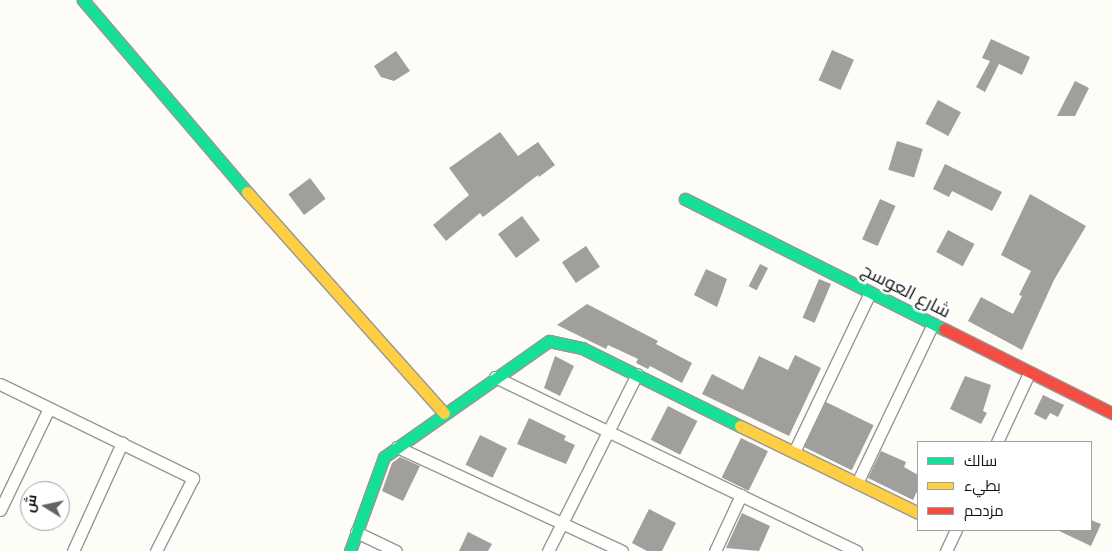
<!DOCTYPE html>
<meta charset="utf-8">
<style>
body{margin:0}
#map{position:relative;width:1112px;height:551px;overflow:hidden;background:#fdfcf7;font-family:"Times New Roman",Cairo,serif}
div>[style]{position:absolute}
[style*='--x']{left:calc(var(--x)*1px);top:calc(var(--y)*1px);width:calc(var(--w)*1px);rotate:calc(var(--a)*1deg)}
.building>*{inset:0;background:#a19f9c;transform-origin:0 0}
.roads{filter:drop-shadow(1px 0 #979795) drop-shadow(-1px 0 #979795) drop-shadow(0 1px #979795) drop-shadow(0 -1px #979795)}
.street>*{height:11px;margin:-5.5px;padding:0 5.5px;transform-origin:5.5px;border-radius:5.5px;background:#fffffe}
.fast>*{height:11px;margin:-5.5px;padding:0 5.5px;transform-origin:5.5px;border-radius:5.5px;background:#16e098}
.slow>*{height:11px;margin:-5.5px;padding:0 5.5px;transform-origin:5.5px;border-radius:5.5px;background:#ffcf43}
.jam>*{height:11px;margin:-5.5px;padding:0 5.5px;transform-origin:5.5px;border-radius:5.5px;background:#f24e42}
span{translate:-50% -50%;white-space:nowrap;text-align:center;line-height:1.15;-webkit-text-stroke:5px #fff;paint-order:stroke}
.street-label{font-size:18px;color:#111}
.legend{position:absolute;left:917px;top:441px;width:175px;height:90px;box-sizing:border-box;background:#fff;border:1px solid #a0a0a0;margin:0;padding:6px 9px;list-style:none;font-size:15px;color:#111}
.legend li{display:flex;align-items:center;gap:10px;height:25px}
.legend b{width:25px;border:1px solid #a0a0a0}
.north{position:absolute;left:20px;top:481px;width:50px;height:50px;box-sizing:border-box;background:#fff;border:1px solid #a0a0a0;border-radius:50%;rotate:280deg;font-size:14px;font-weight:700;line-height:20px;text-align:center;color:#111}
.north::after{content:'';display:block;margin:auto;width:18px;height:22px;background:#646362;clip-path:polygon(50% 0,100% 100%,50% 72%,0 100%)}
</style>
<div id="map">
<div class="building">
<i style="clip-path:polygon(991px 39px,1030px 57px,1022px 75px,999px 64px,985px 92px,976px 87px,990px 61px,982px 58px)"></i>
<i style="left:832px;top:50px;width:24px;height:33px;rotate:24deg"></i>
<i style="clip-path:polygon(396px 51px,410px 71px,394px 81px,381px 77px,374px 66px)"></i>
<i style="clip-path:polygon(1075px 81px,1089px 88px,1075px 116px,1057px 116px)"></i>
<i style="left:938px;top:100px;width:26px;height:27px;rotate:28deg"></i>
<i style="clip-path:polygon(500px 132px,518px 156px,538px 142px,555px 165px,539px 177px,538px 175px,483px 217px,480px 213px,446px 241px,433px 225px,469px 195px,449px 168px)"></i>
<i style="left:897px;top:141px;width:27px;height:30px;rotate:17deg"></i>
<i style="clip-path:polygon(945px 164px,1002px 192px,992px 211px,952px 191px,949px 197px,933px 189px)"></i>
<i style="left:310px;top:178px;width:26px;height:27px;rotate:53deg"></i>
<i style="clip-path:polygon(1030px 194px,1086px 226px,1054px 280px,1022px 350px,968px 321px,981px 297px,1013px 314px,1022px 296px,1019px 295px,1031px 271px,1001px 255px)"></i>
<i style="left:880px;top:199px;width:17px;height:44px;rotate:24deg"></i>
<i style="left:522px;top:216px;width:30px;height:30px;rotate:53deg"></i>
<i style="left:948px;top:230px;width:30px;height:25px;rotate:28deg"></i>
<i style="left:586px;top:246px;width:25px;height:29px;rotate:56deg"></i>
<i style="left:760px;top:264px;width:9px;height:25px;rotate:27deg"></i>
<i style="clip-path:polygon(706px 269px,727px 279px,717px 307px,694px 295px)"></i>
<i style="left:819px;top:279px;width:13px;height:42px;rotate:23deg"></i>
<i style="clip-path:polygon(587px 304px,658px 341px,656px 344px,692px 363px,682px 383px,650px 366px,648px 369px,636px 363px,638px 359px,608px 345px,606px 349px,557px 325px)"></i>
<i style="clip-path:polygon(795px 355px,821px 368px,789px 436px,702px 394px,712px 374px,743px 390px,759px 356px,788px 370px)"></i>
<i style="clip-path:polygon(555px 356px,574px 366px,560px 396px,544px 388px)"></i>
<i style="clip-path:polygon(965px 376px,991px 385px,983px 411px,987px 413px,981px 424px,950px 409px)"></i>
<i style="clip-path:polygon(1043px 395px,1064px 405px,1058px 417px,1050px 413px,1046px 420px,1034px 414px)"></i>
<i style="left:826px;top:402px;width:53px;height:50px;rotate:26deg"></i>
<i style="left:668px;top:406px;width:33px;height:38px;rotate:27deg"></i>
<i style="clip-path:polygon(529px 418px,566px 436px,564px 440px,575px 445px,566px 464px,517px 444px)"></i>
<i style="left:480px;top:435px;width:30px;height:33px;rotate:26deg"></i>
<i style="left:741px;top:438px;width:30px;height:44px;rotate:26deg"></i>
<i style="clip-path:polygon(881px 451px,906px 462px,904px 467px,918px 475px,918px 489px,913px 500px,868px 478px)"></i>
<i style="clip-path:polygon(400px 457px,420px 466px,403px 501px,382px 491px,392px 463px)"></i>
<i style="clip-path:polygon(649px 509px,676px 523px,662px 551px,647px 551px,632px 543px)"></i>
<i style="clip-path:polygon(742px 513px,770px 526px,759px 551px,726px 548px)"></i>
<i style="clip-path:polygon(1091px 520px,1101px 524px,1091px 546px,1057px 530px,1091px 530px)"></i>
<i style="clip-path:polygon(468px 532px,492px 544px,488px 551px,459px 551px)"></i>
</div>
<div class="roads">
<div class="street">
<i style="--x:495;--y:377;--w:401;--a:25.7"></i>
<i style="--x:0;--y:384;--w:215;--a:26"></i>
<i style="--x:193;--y:478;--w:82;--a:116.9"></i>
<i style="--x:997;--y:442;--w:76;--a:-65.1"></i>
<i style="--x:397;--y:447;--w:248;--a:24.8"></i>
<i style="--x:794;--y:452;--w:176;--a:-64.5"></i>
<i style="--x:857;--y:483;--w:176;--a:-64.5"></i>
<i style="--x:0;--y:510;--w:113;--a:-64.3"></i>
<i style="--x:356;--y:532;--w:44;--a:25.4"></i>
<i style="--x:73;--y:551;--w:119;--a:-65.6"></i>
<i style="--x:548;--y:551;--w:198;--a:-63.3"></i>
<i style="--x:715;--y:551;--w:62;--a:-65.1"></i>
<i style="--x:946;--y:551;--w:23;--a:-65"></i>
</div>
<div class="fast">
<i style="--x:83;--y:0;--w:253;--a:49.5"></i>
<i style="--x:685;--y:199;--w:290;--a:26.7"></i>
<i style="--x:350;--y:551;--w:100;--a:-70.1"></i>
<i style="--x:384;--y:457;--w:202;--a:-35.1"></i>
<i style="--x:549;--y:341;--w:34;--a:12"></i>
<i style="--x:582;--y:348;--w:176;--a:26.3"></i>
</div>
<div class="slow">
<i style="--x:247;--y:192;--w:296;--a:48.3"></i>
<i style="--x:740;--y:426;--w:198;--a:26"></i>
</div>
<div class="jam">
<i style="--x:944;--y:329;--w:188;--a:26.6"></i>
</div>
</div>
<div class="street-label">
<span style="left:906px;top:291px;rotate:27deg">شارع العوسج</span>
</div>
<ul class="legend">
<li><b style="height:6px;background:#16e098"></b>سالك</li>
<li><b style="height:6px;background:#ffcf43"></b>بطيء</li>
<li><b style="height:6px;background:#f24e42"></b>مزدحم</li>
</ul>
<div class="north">ش</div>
</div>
